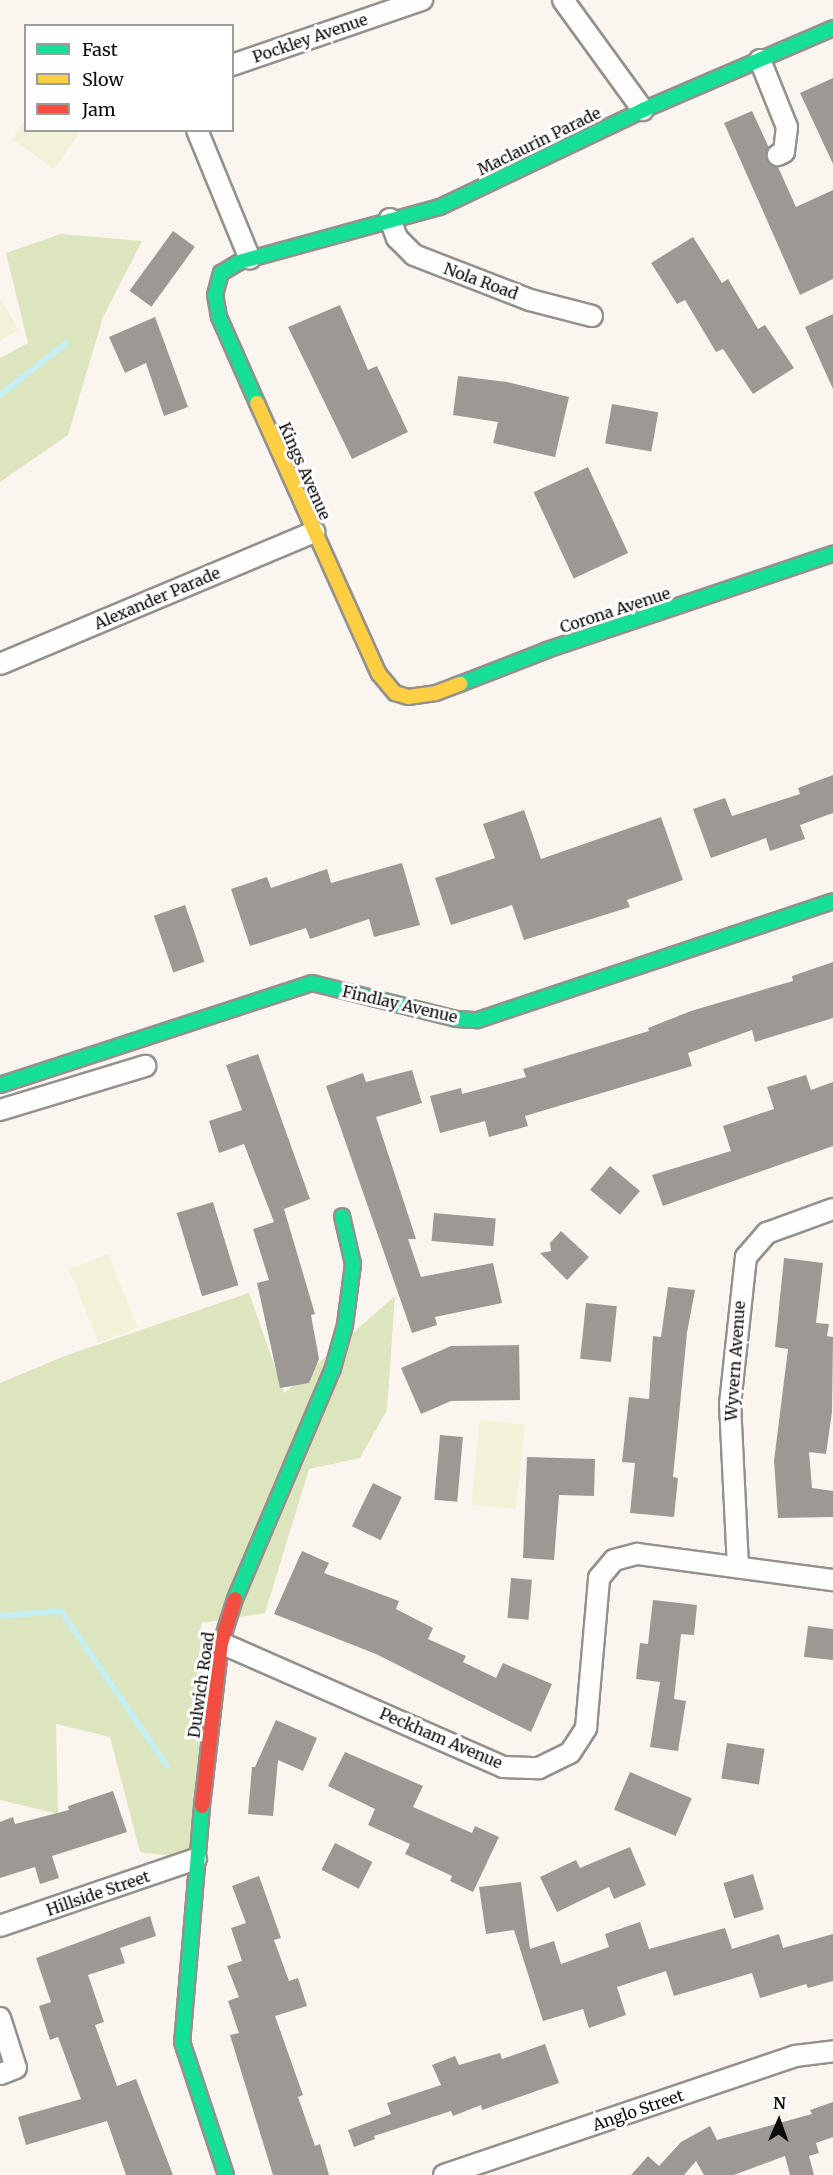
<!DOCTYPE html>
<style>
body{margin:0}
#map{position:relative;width:833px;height:2175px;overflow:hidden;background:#faf5ef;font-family:Merriweather,serif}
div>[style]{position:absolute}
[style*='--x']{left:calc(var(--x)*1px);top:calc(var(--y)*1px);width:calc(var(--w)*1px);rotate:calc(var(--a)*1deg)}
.forest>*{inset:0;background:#dce5be}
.pitch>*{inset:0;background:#f2f2d9;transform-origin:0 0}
.stream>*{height:6px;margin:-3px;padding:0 3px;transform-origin:3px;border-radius:3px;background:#c6eff3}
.building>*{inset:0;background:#9c9995;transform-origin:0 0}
.roads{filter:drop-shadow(2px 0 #93908e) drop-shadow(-2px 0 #93908e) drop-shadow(0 2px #93908e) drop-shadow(0 -2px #93908e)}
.street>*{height:20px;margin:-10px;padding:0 10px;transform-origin:10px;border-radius:10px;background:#fefefd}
.fast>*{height:14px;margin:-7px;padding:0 7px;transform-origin:7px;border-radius:7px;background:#16e098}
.slow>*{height:14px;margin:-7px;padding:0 7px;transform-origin:7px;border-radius:7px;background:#ffcf43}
.jam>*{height:14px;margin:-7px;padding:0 7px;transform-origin:7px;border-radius:7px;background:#f24e42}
span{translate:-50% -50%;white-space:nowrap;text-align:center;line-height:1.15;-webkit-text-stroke:6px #fff;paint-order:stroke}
.street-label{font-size:16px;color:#0b0b0b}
.legend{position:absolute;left:24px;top:24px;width:210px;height:108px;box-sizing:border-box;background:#fff;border:2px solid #9d9d9d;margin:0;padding:8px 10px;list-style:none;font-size:18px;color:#0b0b0b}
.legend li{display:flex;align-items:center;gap:12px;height:30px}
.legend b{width:30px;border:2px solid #9d9d9d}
.north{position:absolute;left:749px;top:2091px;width:60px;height:60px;-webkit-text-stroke:4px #fff;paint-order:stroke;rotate:2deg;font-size:16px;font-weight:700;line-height:24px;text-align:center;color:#0b0b0b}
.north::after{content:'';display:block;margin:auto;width:21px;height:27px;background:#0b0b0b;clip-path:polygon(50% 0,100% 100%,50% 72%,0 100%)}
</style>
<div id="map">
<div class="forest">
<i style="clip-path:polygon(61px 234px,142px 241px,103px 317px,68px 435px,0 482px,0 358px,28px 343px,6px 253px)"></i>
<i style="clip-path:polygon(249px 1293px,284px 1393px,395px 1296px,387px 1410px,360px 1458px,309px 1469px,265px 1613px,201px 1623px,204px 1860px,140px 1852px,110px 1737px,56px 1724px,58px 1814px,0 1800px,0 1383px,62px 1357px)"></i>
</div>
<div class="pitch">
<i style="clip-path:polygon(25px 120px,26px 130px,81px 131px,54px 169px,12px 139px)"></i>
<i style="clip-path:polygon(0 298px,19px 330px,0 341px)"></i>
<i style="left:108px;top:1254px;width:79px;height:42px;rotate:68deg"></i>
<i style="left:480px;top:1420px;width:45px;height:85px;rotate:6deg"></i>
</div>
<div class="stream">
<i style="--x:0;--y:395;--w:84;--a:-38.2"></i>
<i style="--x:0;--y:1616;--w:61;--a:-4.7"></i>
<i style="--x:61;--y:1611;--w:188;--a:55.6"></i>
</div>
<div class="building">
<i style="clip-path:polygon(833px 78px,833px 164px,800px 93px)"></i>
<i style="clip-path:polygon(752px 111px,769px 148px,767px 160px,778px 167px,796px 207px,833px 190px,833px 279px,800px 295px,724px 123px)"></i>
<i style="left:173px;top:231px;width:27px;height:74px;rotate:36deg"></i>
<i style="clip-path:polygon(693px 237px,722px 283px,728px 279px,758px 329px,765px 325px,794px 368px,753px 394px,723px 349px,716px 352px,685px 300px,677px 304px,651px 263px)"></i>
<i style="clip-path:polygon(340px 305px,368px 370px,377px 366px,408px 432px,352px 459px,288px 327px)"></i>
<i style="clip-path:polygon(833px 314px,833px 389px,805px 327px)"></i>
<i style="clip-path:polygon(155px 317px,188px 407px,164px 416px,146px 363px,125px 373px,109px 337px)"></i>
<i style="clip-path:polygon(458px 376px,507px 382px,569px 397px,555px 457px,493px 443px,498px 422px,453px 415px)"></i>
<i style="left:612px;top:404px;width:47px;height:40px;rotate:10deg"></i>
<i style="left:588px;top:467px;width:95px;height:60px;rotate:65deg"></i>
<i style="clip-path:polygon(833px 775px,833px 813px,800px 825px,805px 839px,770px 851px,766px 838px,711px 858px,693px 809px,725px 798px,732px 816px,800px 794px,798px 788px)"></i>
<i style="clip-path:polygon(524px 810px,541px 859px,661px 817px,683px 880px,627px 900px,630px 907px,524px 940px,512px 905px,451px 925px,435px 878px,495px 858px,483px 824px)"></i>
<i style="clip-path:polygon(402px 863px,420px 925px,374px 937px,369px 919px,310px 939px,306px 928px,250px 946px,231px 889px,267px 877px,271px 888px,327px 869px,331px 883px)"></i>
<i style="left:185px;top:905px;width:60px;height:33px;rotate:71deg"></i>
<i style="clip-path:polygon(833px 962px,833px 1018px,755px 1042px,752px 1030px,688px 1053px,692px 1066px,525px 1116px,528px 1126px,489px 1137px,485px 1121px,440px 1133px,430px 1096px,461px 1088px,462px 1094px,526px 1077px,523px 1069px,649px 1031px,648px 1028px,691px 1011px,793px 981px,792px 976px)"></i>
<i style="clip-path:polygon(258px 1054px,310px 1199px,284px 1209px,315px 1314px,311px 1315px,319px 1359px,309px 1383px,280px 1388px,257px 1283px,269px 1280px,253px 1229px,274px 1222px,244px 1144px,219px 1153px,209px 1121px,242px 1110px,226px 1065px)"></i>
<i style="clip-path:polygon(412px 1070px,422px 1103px,376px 1117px,416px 1239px,408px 1239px,421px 1277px,493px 1263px,502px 1303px,435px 1317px,437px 1325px,412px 1333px,326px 1086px,363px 1073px,366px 1082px)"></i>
<i style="clip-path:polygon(806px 1075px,811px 1090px,833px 1082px,833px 1146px,663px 1206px,652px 1175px,731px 1151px,723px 1126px,774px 1109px,767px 1087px)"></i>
<i style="left:610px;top:1166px;width:39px;height:31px;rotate:40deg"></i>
<i style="left:213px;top:1202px;width:87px;height:38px;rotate:73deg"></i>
<i style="left:434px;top:1213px;width:62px;height:28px;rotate:5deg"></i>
<i style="clip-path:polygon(561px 1231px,589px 1257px,567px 1280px,540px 1253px,551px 1251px,550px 1243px)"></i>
<i style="clip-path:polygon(784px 1258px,823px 1263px,816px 1323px,829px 1324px,827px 1336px,833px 1337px,832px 1412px,826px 1454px,809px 1452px,812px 1488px,833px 1491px,833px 1517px,778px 1518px,774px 1461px,788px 1349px,775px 1347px)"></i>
<i style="clip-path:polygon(668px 1287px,695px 1290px,687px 1333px,673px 1477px,678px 1478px,674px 1517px,630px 1513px,635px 1463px,622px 1462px,629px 1397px,649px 1399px,653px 1336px,661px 1337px)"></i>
<i style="left:586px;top:1303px;width:31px;height:56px;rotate:6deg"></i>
<i style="clip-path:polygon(519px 1345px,520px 1400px,451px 1401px,421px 1414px,401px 1368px,451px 1346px)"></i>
<i style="left:440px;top:1435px;width:23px;height:65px;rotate:5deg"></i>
<i style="clip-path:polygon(527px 1457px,595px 1459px,594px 1496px,559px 1495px,554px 1560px,523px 1558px)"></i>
<i style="left:373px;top:1483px;width:32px;height:48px;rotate:26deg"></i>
<i style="clip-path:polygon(302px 1551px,329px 1563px,324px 1573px,399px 1601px,396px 1609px,433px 1628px,428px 1639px,466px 1656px,463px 1662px,496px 1678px,503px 1663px,552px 1684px,531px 1732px,376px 1654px,274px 1614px)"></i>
<i style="left:511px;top:1578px;width:21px;height:40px;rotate:5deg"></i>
<i style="clip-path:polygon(653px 1600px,697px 1605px,694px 1635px,681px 1634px,674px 1699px,686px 1701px,678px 1751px,650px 1747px,660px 1682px,636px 1679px,640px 1643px,648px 1644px)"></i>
<i style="clip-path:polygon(808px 1626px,833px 1629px,833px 1660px,804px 1657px)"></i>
<i style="clip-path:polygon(276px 1720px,317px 1738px,303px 1771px,278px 1760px,273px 1816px,248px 1814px,252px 1767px,255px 1767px)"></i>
<i style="left:727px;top:1743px;width:38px;height:36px;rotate:9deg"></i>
<i style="clip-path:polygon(345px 1752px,423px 1786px,413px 1807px,472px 1833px,475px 1826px,499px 1837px,473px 1892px,450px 1881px,452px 1876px,405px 1854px,410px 1844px,368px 1825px,375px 1809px,328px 1786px)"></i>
<i style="left:630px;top:1772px;width:67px;height:41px;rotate:23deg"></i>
<i style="clip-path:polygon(113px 1791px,127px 1832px,52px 1856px,59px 1878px,40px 1884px,35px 1867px,0 1878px,0 1822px,13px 1817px,15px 1824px,69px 1810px,68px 1806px)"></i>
<i style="left:335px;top:1843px;width:42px;height:30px;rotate:27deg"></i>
<i style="clip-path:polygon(630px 1847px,646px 1885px,614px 1899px,609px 1887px,557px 1912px,540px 1877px,576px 1860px,580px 1868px)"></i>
<i style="left:753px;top:1874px;width:37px;height:31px;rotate:73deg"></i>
<i style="clip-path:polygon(259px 1876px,281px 1938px,274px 1940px,289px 1981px,298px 1978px,307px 2006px,275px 2016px,303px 2095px,298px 2097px,315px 2146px,320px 2144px,329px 2175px,273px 2175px,230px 2035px,239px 2033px,228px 2001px,239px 1997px,227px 1966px,242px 1961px,231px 1928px,246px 1923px,232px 1886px)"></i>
<i style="clip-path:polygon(521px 1882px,530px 1949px,554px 1941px,561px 1964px,609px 1947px,605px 1934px,640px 1922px,649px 1949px,725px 1928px,732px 1949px,779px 1934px,783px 1948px,833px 1934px,833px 1981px,808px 1988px,806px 1984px,760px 1998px,752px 1973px,674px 1996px,666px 1971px,617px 1987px,626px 2015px,589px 2028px,583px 2009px,543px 2021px,514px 1930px,486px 1934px,479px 1887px)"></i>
<i style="clip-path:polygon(150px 1916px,156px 1936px,120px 1948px,125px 1963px,88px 1975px,104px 2022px,95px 2025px,117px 2086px,136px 2079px,173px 2175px,126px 2175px,107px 2121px,26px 2145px,18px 2117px,81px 2099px,58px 2037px,50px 2040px,39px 2006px,51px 2002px,36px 1958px)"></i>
<i style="clip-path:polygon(545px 2044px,559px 2083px,482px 2110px,481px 2105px,453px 2116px,451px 2111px,374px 2136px,375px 2139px,354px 2147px,348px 2130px,391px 2114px,387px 2103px,441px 2085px,432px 2065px,455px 2056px,459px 2065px,500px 2053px,502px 2059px)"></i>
<i style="clip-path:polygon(833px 2102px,833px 2137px,816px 2143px,819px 2153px,809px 2156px,814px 2175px,790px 2175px,785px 2156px,734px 2175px,704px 2175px,696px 2161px,684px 2175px,631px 2175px,648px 2156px,659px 2166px,681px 2142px,710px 2126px,717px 2140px,812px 2114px,810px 2110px)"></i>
</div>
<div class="roads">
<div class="street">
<i style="--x:563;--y:0;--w:136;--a:54"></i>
<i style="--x:760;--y:60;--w:72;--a:68.1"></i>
<i style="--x:787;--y:127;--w:25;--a:97"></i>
<i style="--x:784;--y:152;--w:7;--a:153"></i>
<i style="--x:232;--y:65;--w:201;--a:-18.9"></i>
<i style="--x:197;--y:130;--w:139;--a:67.7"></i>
<i style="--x:390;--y:219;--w:20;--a:70"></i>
<i style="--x:397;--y:238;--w:24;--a:45"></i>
<i style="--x:414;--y:255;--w:124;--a:21.2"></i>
<i style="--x:530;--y:300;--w:64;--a:14.5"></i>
<i style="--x:0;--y:664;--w:341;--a:-22.8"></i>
<i style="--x:0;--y:1110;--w:152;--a:-16.9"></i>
<i style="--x:738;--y:1567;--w:163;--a:-92.8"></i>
<i style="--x:730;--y:1404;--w:148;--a:-83.8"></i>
<i style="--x:746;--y:1257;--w:32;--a:-49"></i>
<i style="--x:767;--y:1233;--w:70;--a:-20"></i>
<i style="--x:221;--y:1643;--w:308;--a:23.7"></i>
<i style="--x:503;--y:1767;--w:36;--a:2"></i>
<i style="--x:539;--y:1768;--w:34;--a:-26"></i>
<i style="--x:570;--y:1753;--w:30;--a:-57"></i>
<i style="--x:586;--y:1728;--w:151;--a:-85"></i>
<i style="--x:599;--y:1578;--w:23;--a:-50"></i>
<i style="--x:614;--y:1560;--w:24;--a:-15"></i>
<i style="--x:637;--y:1554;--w:198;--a:7.6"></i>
<i style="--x:0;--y:1926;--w:207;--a:-18.9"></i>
<i style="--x:0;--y:2018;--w:52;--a:72.3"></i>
<i style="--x:16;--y:2068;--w:17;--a:159"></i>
<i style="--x:444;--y:2175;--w:371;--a:-18.7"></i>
<i style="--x:795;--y:2056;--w:38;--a:-7"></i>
</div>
<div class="fast">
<i style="--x:257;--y:403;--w:94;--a:-113.8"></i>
<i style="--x:219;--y:317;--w:22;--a:-100"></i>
<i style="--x:215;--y:295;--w:23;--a:-75"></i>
<i style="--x:221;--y:273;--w:21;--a:-31"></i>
<i style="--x:239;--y:262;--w:208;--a:-15.3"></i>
<i style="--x:440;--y:207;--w:225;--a:-25.5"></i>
<i style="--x:643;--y:110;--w:207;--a:-23.3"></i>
<i style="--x:460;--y:684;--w:93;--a:-21.3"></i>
<i style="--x:547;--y:650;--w:302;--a:-18.6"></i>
<i style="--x:0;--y:1085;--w:328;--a:-18.1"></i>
<i style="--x:312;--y:983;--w:148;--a:14"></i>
<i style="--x:456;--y:1019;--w:22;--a:3"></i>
<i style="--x:478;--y:1020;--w:374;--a:-18.5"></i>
<i style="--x:235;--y:1599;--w:251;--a:-67"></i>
<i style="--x:333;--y:1368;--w:45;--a:-74.4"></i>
<i style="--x:345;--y:1325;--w:62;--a:-82.5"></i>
<i style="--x:353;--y:1264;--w:49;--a:-102.9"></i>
<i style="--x:202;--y:1806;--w:237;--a:94.8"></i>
<i style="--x:182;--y:2042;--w:140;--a:71.7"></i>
</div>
<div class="slow">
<i style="--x:257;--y:403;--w:297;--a:65.8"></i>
<i style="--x:379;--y:674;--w:25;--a:50"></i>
<i style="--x:395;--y:693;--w:14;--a:17"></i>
<i style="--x:408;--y:697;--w:28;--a:-8"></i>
<i style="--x:436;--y:693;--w:26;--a:-21"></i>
</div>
<div class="jam">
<i style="--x:202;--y:1806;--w:164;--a:-83.4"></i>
<i style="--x:221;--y:1643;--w:46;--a:-72.3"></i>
</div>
</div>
<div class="street-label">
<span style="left:310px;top:38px;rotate:-19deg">Pockley Avenue</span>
<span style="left:539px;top:141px;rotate:-26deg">Maclaurin Parade</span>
<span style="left:481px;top:281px;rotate:20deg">Nola Road</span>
<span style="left:305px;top:471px;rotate:66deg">Kings Avenue</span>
<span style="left:157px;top:598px;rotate:-23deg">Alexander Parade</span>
<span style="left:615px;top:610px;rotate:-18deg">Corona Avenue</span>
<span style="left:400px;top:1004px;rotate:13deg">Findlay Avenue</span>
<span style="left:735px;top:1361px;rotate:-86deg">Wyvern Avenue</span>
<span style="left:201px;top:1685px;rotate:-82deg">Dulwich Road</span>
<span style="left:441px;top:1738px;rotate:23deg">Peckham Avenue</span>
<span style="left:98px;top:1893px;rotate:-19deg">Hillside Street</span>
<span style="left:638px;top:2110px;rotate:-19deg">Anglo Street</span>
</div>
<ul class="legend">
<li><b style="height:8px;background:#16e098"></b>Fast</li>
<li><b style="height:8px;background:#ffcf43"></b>Slow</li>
<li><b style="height:8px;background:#f24e42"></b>Jam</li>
</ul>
<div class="north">N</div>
</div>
